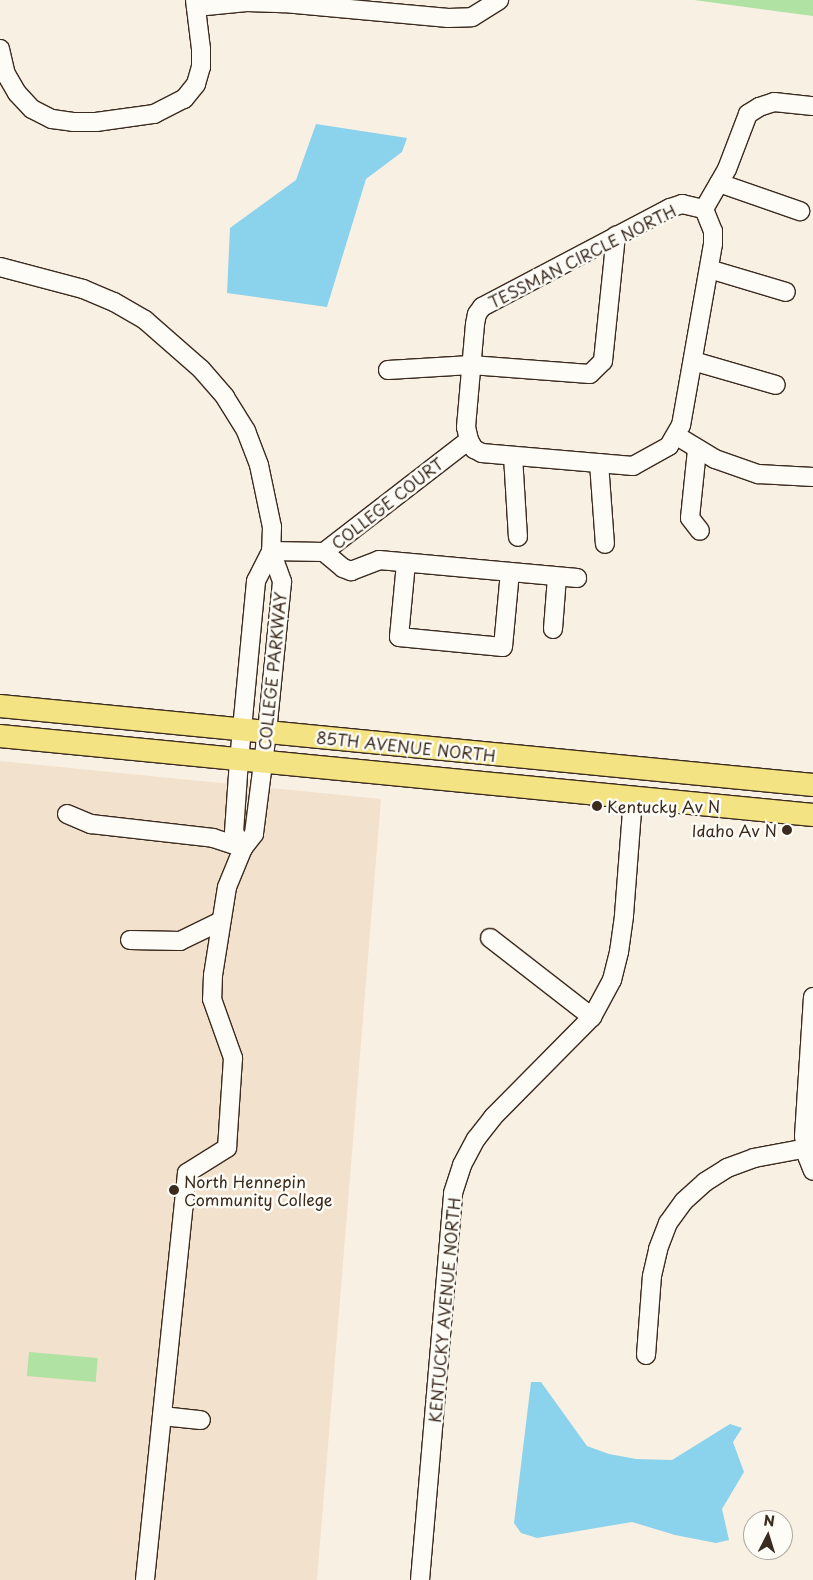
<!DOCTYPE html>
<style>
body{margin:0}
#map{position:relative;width:813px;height:1580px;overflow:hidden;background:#f8f0e3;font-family:"Playpen Sans",sans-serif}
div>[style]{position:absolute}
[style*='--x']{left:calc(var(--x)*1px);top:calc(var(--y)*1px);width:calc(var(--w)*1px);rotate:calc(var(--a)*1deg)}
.built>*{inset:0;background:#f2e1cc}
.green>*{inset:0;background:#afe2a3;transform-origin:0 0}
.water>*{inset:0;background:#8bd2ed}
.roads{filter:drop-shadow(1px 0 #3b2a1e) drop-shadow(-1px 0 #3b2a1e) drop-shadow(0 1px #3b2a1e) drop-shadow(0 -1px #3b2a1e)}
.minor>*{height:18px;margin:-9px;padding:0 9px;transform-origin:9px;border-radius:9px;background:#fdfcf7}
.major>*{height:22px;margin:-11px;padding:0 11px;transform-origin:11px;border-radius:11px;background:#f4e382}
.dots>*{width:14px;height:14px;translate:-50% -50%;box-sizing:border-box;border:2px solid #fdfcf7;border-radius:50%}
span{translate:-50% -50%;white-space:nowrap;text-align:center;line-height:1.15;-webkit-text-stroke:5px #fdfcf7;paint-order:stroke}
.street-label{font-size:16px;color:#3b2a1e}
.poi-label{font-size:16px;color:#3b2a1e}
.left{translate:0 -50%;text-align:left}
.right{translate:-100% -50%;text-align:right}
.north{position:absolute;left:743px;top:1510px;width:50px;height:50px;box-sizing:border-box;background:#fdfcf7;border:1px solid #afa8a0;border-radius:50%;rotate:5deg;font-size:14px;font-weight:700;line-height:20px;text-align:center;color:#3b2a1e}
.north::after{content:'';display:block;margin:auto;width:18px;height:22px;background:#3b2a1e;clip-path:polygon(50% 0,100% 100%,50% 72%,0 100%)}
</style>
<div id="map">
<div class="built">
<i style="clip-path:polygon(0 761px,381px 799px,317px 1580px,0 1580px)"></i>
</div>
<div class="green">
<i style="clip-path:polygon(694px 0,813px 0,813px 16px)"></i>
<i style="left:29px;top:1352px;width:69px;height:24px;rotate:5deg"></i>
</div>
<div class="water">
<i style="clip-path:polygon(316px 124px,407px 138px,402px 152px,366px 179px,327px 307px,227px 293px,230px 228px,296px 180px)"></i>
<i style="clip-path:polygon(531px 1382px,541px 1382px,587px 1446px,609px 1454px,636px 1459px,672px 1460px,730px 1424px,742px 1428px,733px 1442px,744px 1472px,722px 1509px,729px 1540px,716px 1543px,675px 1535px,632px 1522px,537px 1538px,521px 1533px,514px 1523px)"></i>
</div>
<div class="roads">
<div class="minor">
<i style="--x:196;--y:7;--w:51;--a:-5.6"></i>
<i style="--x:247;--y:2;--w:37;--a:2"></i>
<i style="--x:284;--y:3;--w:165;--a:5.2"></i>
<i style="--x:448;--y:18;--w:24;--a:-2"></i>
<i style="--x:472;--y:17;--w:32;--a:-32"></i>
<i style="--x:0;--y:49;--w:26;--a:77"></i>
<i style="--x:6;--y:74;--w:22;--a:60"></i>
<i style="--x:17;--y:93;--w:22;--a:47"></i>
<i style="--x:32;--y:109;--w:22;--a:27"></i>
<i style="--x:52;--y:119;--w:21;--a:8"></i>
<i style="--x:73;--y:122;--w:23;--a:0"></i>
<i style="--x:96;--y:122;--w:59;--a:-7.9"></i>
<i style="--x:154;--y:114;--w:34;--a:-27"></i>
<i style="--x:184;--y:99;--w:19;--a:-51"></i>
<i style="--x:196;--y:84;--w:18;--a:-74"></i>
<i style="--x:201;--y:67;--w:18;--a:-90"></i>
<i style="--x:201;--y:49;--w:49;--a:-97"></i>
<i style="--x:719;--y:183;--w:86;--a:19.1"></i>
<i style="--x:682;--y:204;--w:23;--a:13"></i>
<i style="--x:704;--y:209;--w:24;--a:68"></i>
<i style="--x:713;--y:231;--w:13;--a:90"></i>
<i style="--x:713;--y:244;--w:184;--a:100"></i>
<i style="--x:681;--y:425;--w:24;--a:120"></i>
<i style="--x:669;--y:446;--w:41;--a:150.9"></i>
<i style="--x:633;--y:466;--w:152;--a:-175.1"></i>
<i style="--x:482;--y:453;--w:9;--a:-153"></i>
<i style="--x:474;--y:449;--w:10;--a:-119"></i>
<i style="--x:469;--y:440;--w:13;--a:-103"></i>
<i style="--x:466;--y:427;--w:103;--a:-85"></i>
<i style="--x:475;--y:324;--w:10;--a:-79"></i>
<i style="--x:477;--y:314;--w:9;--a:-54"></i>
<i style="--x:482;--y:307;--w:212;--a:-27.8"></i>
<i style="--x:670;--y:208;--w:13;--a:-18"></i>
<i style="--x:704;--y:209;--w:46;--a:-60.1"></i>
<i style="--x:727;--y:169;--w:59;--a:-69.1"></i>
<i style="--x:748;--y:114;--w:13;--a:-32"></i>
<i style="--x:759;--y:107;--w:16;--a:-18"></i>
<i style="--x:774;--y:102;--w:39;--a:6"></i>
<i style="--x:0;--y:267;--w:86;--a:14.8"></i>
<i style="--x:83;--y:289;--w:34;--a:23"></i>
<i style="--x:114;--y:302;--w:36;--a:30"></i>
<i style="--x:145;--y:320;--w:74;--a:41.2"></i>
<i style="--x:201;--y:369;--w:37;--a:49"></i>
<i style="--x:225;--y:397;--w:40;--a:58"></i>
<i style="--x:246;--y:431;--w:36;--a:69"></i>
<i style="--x:259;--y:465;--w:63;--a:78.2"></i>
<i style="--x:272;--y:527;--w:24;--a:92"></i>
<i style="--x:271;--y:551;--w:33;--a:70"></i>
<i style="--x:282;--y:582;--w:151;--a:95.7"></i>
<i style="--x:267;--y:732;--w:103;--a:97.3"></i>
<i style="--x:254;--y:834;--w:18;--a:128"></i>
<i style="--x:243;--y:848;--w:42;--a:112.3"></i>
<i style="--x:227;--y:887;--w:89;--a:99"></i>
<i style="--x:213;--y:975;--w:24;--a:92"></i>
<i style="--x:212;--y:999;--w:63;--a:70.4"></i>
<i style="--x:233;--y:1058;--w:90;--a:93.8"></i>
<i style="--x:227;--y:1148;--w:47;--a:148"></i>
<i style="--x:187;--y:1173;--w:409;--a:95.9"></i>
<i style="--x:709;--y:269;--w:80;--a:16.6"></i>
<i style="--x:693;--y:361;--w:86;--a:16.1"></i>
<i style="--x:388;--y:370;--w:83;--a:-3.4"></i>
<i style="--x:471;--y:365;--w:119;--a:4.3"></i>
<i style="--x:590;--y:374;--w:18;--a:-45"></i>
<i style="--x:603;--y:361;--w:126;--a:-84.1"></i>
<i style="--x:677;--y:436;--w:44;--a:31.2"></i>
<i style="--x:715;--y:459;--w:46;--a:19.2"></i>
<i style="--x:758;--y:474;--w:55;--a:3.1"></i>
<i style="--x:697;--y:450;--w:68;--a:95.9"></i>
<i style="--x:690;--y:518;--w:16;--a:52"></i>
<i style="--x:513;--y:456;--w:81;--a:86.5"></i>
<i style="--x:599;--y:463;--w:81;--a:85.8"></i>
<i style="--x:271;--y:551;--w:53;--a:1.1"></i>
<i style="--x:324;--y:552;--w:183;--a:-37.7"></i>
<i style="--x:324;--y:552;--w:25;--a:40"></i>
<i style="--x:343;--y:568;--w:9;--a:21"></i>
<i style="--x:351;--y:571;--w:30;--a:-21"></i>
<i style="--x:379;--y:560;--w:199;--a:5.2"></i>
<i style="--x:406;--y:563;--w:74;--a:95.4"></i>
<i style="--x:399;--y:637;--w:104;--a:5.5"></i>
<i style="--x:503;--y:647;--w:75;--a:-84.7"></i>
<i style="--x:553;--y:629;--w:52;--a:-85.6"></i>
<i style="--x:67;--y:814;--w:26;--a:23"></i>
<i style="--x:91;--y:824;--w:123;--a:6.5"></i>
<i style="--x:213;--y:838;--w:32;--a:18"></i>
<i style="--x:243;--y:848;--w:18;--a:-119"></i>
<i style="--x:234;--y:832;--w:71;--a:-86"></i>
<i style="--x:239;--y:761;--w:181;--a:-84.6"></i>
<i style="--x:256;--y:581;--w:34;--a:-63"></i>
<i style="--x:490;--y:938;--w:129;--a:37.8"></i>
<i style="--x:130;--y:940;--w:50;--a:1.1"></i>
<i style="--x:180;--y:941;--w:46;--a:-26"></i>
<i style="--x:813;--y:997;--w:139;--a:93.7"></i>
<i style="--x:804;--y:1136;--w:20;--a:81"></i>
<i style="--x:807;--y:1156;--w:16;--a:68"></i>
<i style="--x:646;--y:1355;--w:79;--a:-85.7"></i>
<i style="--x:652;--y:1276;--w:28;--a:-77"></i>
<i style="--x:658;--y:1249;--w:28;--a:-69"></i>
<i style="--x:668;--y:1223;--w:27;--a:-54"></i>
<i style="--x:684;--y:1201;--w:28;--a:-42"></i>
<i style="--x:705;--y:1182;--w:26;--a:-32"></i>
<i style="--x:727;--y:1168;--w:29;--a:-20"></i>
<i style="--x:754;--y:1158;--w:54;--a:-10.7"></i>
<i style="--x:162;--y:1416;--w:39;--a:6"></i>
<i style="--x:420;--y:1580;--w:388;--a:-85.1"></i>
<i style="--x:453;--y:1193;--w:29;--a:-72"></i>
<i style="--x:462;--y:1165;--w:30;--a:-62"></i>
<i style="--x:476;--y:1139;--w:28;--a:-52"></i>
<i style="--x:493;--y:1117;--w:141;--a:-45.3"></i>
<i style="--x:592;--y:1017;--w:42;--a:-61.6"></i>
<i style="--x:612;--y:980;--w:29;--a:-76"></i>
<i style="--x:619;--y:952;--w:37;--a:-82"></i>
<i style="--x:624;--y:915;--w:117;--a:-85.6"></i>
</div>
<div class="major">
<i style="--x:0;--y:706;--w:817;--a:5.55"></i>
<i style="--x:0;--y:736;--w:817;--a:5.55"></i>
</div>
</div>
<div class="dots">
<i style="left:597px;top:806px;background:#3b2a1e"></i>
<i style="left:787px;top:830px;background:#3b2a1e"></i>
<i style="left:174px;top:1190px;background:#3b2a1e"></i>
</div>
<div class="street-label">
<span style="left:582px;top:256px;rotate:-27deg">TESSMAN CIRCLE NORTH</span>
<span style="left:387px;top:503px;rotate:-38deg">COLLEGE COURT</span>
<span style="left:272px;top:671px;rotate:-84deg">COLLEGE PARKWAY</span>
<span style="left:406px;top:746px;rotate:6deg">85TH AVENUE NORTH</span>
<span style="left:444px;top:1310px;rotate:-85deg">KENTUCKY AVENUE NORTH</span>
</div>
<div class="poi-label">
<span class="left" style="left:607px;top:806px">Kentucky Av N</span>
<span class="right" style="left:777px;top:830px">Idaho Av N</span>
<span class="left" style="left:184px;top:1190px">North Hennepin<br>Community College</span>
</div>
<div class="north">N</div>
</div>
